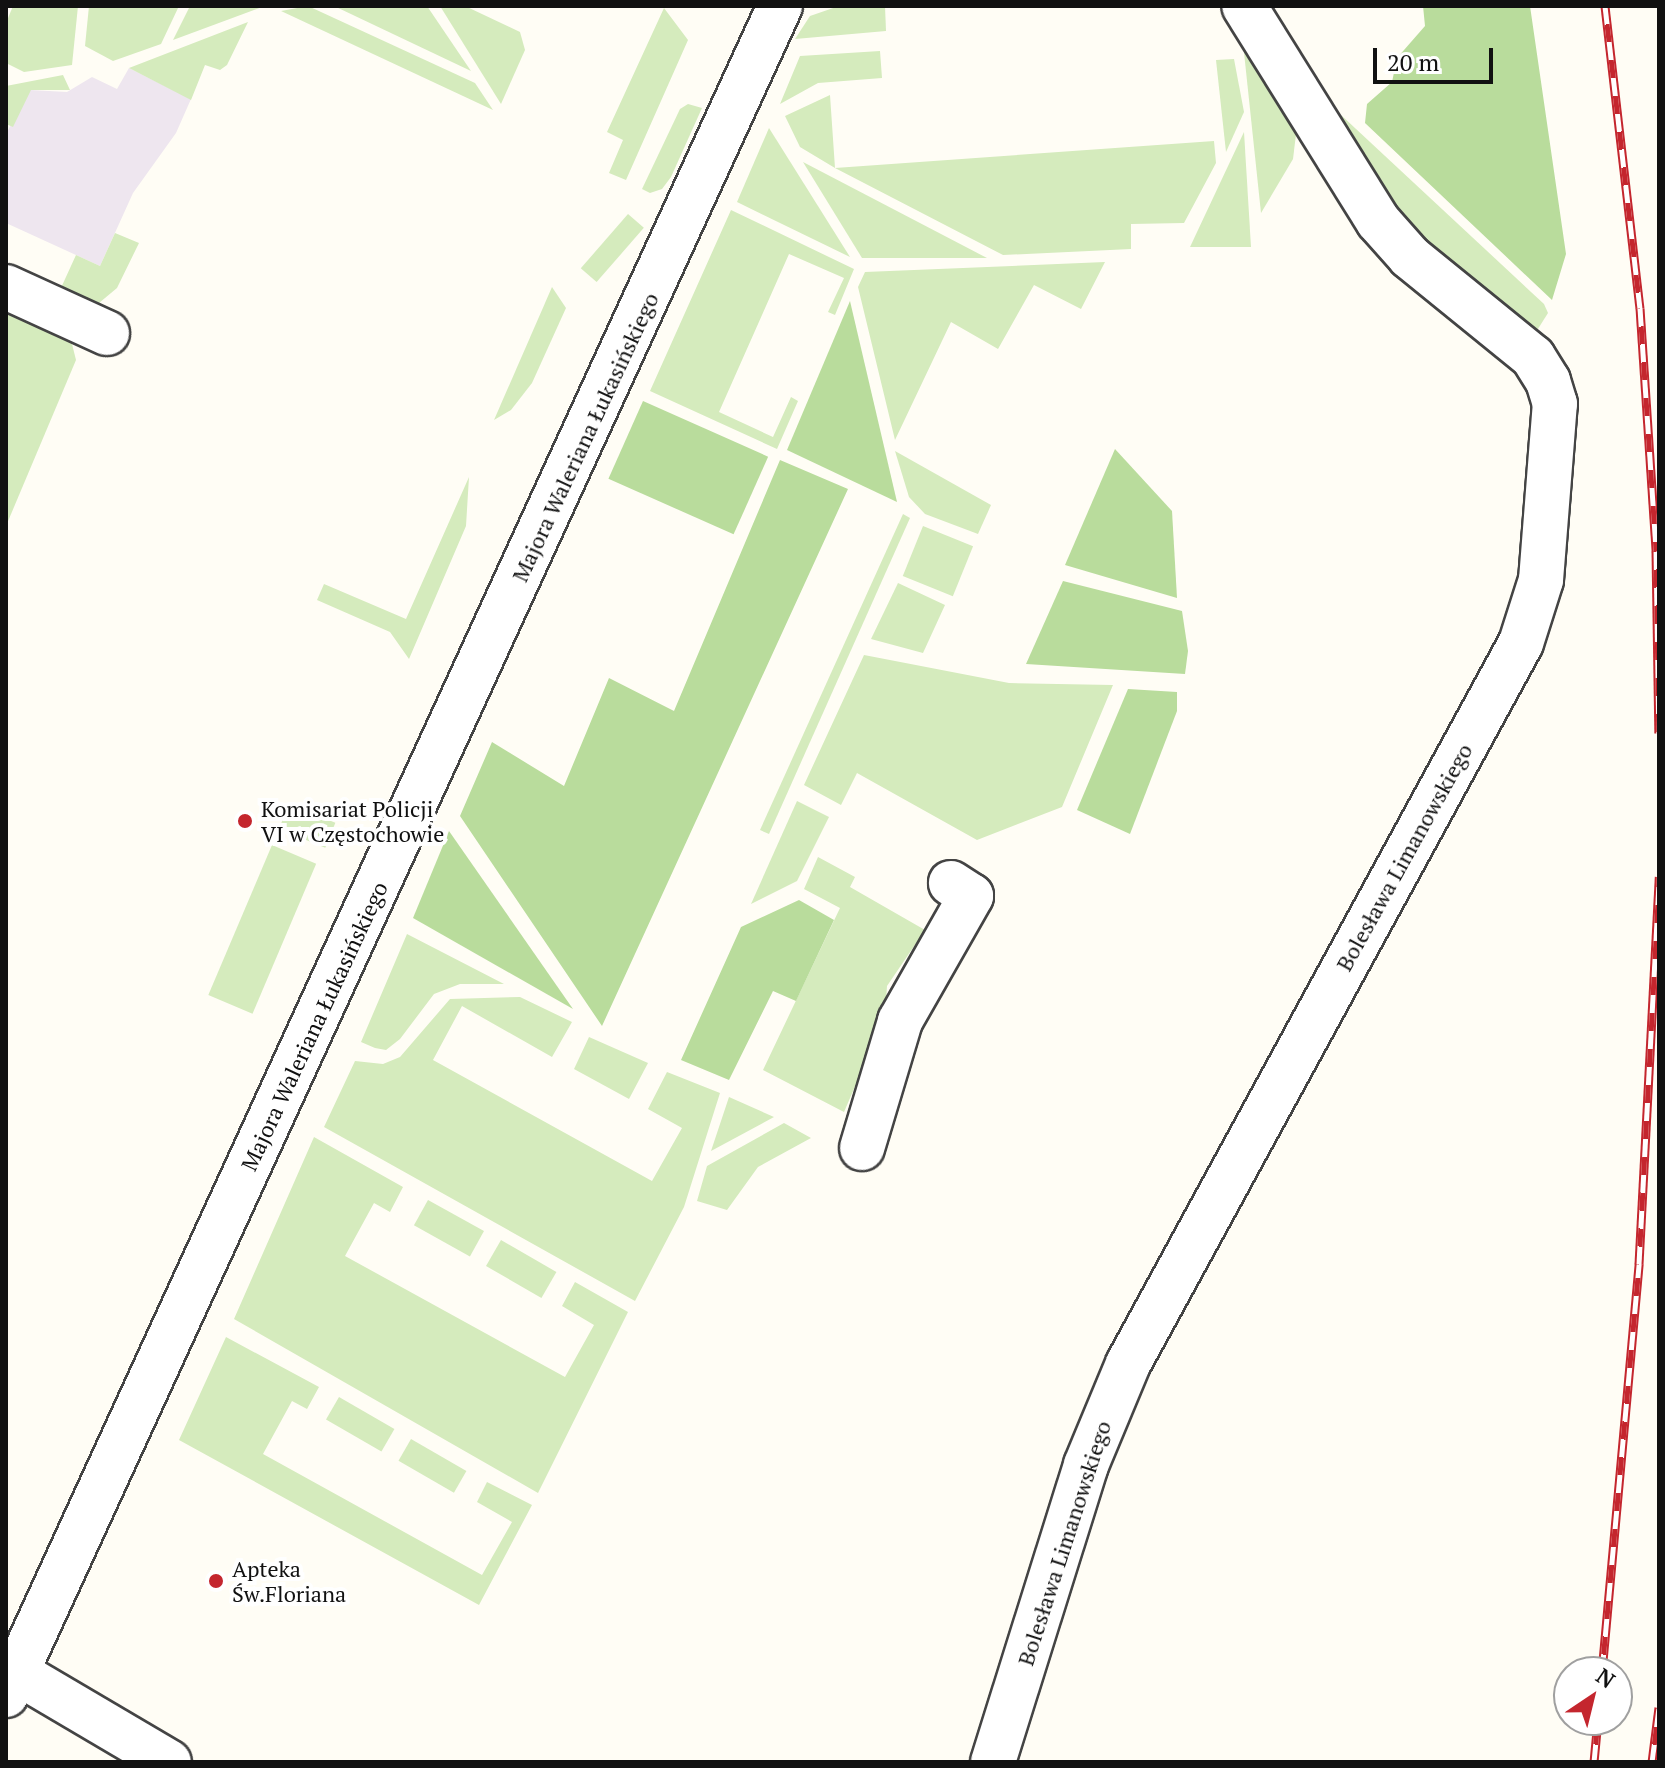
<!DOCTYPE html>
<meta charset="utf-8">
<style>
body{margin:0}
#map{position:relative;width:1665px;height:1768px;overflow:hidden;background:#fffdf5;font-family:"PT Serif",serif}
div>[style]{position:absolute}
[style*='--x']{left:calc(var(--x)*1px);top:calc(var(--y)*1px);width:calc(var(--w)*1px);rotate:calc(var(--a)*1deg)}
.industrial>*{inset:0;background:#eee6ef}
.green>*{inset:0;background:#d5ebbd;transform-origin:0 0}
.forest>*{inset:0;background:#b9dc9c;transform-origin:0 0}
.roads{filter:drop-shadow(2px 0 #444) drop-shadow(-2px 0 #444) drop-shadow(0 2px #444) drop-shadow(0 -2px #444)}
.minor>*{height:44px;margin:-22px;padding:0 22px;transform-origin:22px;border-radius:22px;background:#fff}
.rail>*{height:9px;margin-top:-4.5px;transform-origin:0;background:repeating-linear-gradient(90deg,#fff 0 18px,#c4262e 0 36px);box-sizing:border-box;border-block:2px solid #c4262e}
.dots>*{width:22px;height:22px;translate:-50% -50%;box-sizing:border-box;border:4px solid #fff;border-radius:50%}
span{translate:-50% -50%;white-space:nowrap;text-align:center;line-height:1.15;-webkit-text-stroke:8px #fff;paint-order:stroke}
.street-label{font-size:22px;color:#111}
.poi-label{font-size:22px;color:#111}
.left{translate:0 -50%;text-align:left}
.frame{position:absolute;inset:0;border:8px solid #111;pointer-events:none}
.north{position:absolute;left:1553px;top:1656px;width:80px;height:80px;box-sizing:border-box;background:#fff;border:2px solid #a0a0a0;border-radius:50%;rotate:35deg;font-size:22px;font-weight:700;line-height:32px;text-align:center;color:#111}
.north::after{content:'';display:block;margin:auto;width:28px;height:36px;background:#c4262e;clip-path:polygon(50% 0,100% 100%,50% 72%,0 100%)}
.scale{position:absolute;left:1373px;top:48px;width:120px;height:36px;box-sizing:border-box;border:4px solid #111;border-top:0;padding-left:10px;font-size:24px;line-height:28px;white-space:nowrap;color:#111;-webkit-text-stroke:6px #fff;paint-order:stroke}
</style>
<div id="map">
<div class="industrial">
<i style="clip-path:polygon(129px 68px,191px 99px,176px 133px,133px 193px,100px 266px,6px 223px,6px 134px,30px 90px,67px 92px,92px 77px,117px 89px)"></i>
</div>
<div class="green">
<i style="clip-path:polygon(13px 6px,78px 6px,72px 65px,24px 72px,6px 63px,6px 23px)"></i>
<i style="clip-path:polygon(89px 6px,179px 6px,161px 44px,113px 61px,85px 46px)"></i>
<i style="clip-path:polygon(190px 6px,265px 6px,173px 40px)"></i>
<i style="clip-path:polygon(308px 6px,475px 83px,493px 110px,281px 11px)"></i>
<i style="clip-path:polygon(334px 6px,427px 6px,471px 71px)"></i>
<i style="clip-path:polygon(440px 6px,465px 6px,520px 32px,525px 50px,501px 104px)"></i>
<i style="clip-path:polygon(839px 6px,885px 6px,886px 31px,795px 39px,810px 16px)"></i>
<i style="clip-path:polygon(664px 8px,688px 40px,626px 180px,609px 173px,623px 140px,607px 132px)"></i>
<i style="clip-path:polygon(248px 22px,227px 65px,220px 70px,205px 65px,191px 100px,129px 68px)"></i>
<i style="clip-path:polygon(1243px 43px,1297px 126px,1293px 159px,1261px 213px)"></i>
<i style="clip-path:polygon(880px 51px,882px 78px,818px 83px,780px 104px,800px 56px)"></i>
<i style="clip-path:polygon(1234px 59px,1244px 112px,1226px 152px,1216px 60px)"></i>
<i style="clip-path:polygon(63px 75px,70px 90px,31px 90px,13px 127px,6px 124px,6px 86px)"></i>
<i style="clip-path:polygon(830px 95px,835px 168px,1214px 141px,1216px 163px,1184px 223px,1131px 224px,1131px 249px,1003px 255px,835px 168px,800px 147px,785px 116px)"></i>
<i style="clip-path:polygon(688px 104px,702px 108px,671px 177px,662px 189px,650px 193px,642px 189px,680px 109px)"></i>
<i style="clip-path:polygon(1341px 115px,1544px 304px,1548px 313px,1536px 332px,1518px 331px,1397px 214px)"></i>
<i style="clip-path:polygon(769px 128px,850px 257px,737px 202px)"></i>
<i style="clip-path:polygon(1244px 132px,1251px 247px,1190px 247px)"></i>
<i style="clip-path:polygon(803px 162px,987px 258px,862px 258px)"></i>
<i style="clip-path:polygon(731px 210px,854px 269px,835px 315px,828px 312px,844px 278px,789px 254px,719px 412px,773px 437px,791px 397px,798px 401px,777px 449px,650px 391px)"></i>
<i style="left:628px;top:214px;width:21px;height:72px;rotate:41deg"></i>
<i style="clip-path:polygon(115px 233px,139px 243px,117px 288px,93px 308px,55px 301px,76px 255px,100px 266px)"></i>
<i style="clip-path:polygon(1105px 262px,1081px 309px,1034px 285px,998px 349px,951px 322px,895px 440px,858px 287px,865px 272px)"></i>
<i style="clip-path:polygon(552px 287px,566px 308px,532px 383px,511px 410px,494px 420px)"></i>
<i style="clip-path:polygon(6px 311px,71px 340px,76px 360px,6px 526px)"></i>
<i style="clip-path:polygon(895px 451px,991px 505px,978px 534px,925px 514px,909px 497px)"></i>
<i style="clip-path:polygon(469px 477px,466px 526px,409px 659px,390px 632px,317px 600px,324px 584px,406px 619px)"></i>
<i style="clip-path:polygon(903px 514px,910px 518px,769px 834px,760px 830px)"></i>
<i style="left:923px;top:526px;width:54px;height:54px;rotate:22deg"></i>
<i style="clip-path:polygon(898px 583px,945px 605px,923px 653px,871px 639px)"></i>
<i style="clip-path:polygon(864px 655px,1009px 683px,1113px 685px,1062px 807px,977px 840px,857px 773px,841px 805px,804px 785px)"></i>
<i style="clip-path:polygon(797px 801px,829px 817px,797px 881px,751px 904px)"></i>
<i style="left:289px;top:804px;width:50px;height:27px;rotate:22deg"></i>
<i style="left:272px;top:845px;width:48px;height:163px;rotate:23deg"></i>
<i style="clip-path:polygon(818px 857px,855px 877px,850px 887px,925px 930px,887px 986px,885px 1017px,844px 1112px,763px 1070px,840px 908px,804px 889px)"></i>
<i style="clip-path:polygon(407px 934px,504px 984px,460px 984px,434px 994px,400px 1039px,386px 1050px,375px 1048px,361px 1042px)"></i>
<i style="clip-path:polygon(520px 997px,572px 1022px,552px 1057px,462px 1006px,433px 1060px,652px 1181px,682px 1128px,648px 1109px,667px 1072px,720px 1093px,684px 1207px,635px 1301px,324px 1127px,355px 1061px,383px 1064px,400px 1057px,450px 999px)"></i>
<i style="clip-path:polygon(589px 1037px,648px 1063px,629px 1099px,574px 1069px)"></i>
<i style="clip-path:polygon(729px 1097px,774px 1117px,711px 1151px)"></i>
<i style="clip-path:polygon(784px 1123px,811px 1138px,758px 1167px,727px 1210px,697px 1201px,707px 1166px)"></i>
<i style="clip-path:polygon(314px 1137px,403px 1187px,390px 1212px,374px 1203px,345px 1256px,565px 1377px,594px 1325px,562px 1306px,575px 1282px,628px 1312px,538px 1493px,234px 1319px)"></i>
<i style="left:428px;top:1200px;width:64px;height:29px;rotate:29deg"></i>
<i style="left:501px;top:1240px;width:64px;height:30px;rotate:30deg"></i>
<i style="clip-path:polygon(226px 1337px,319px 1387px,307px 1409px,292px 1401px,263px 1454px,482px 1575px,512px 1522px,477px 1502px,487px 1482px,532px 1505px,479px 1605px,179px 1440px)"></i>
<i style="left:339px;top:1397px;width:64px;height:26px;rotate:30deg"></i>
<i style="left:411px;top:1439px;width:64px;height:25px;rotate:30deg"></i>
</div>
<div class="forest">
<i style="clip-path:polygon(1423px 6px,1530px 6px,1566px 254px,1552px 300px,1365px 123px,1367px 104px,1392px 82px,1397px 58px,1425px 26px)"></i>
<i style="clip-path:polygon(850px 301px,897px 502px,787px 450px)"></i>
<i style="left:643px;top:401px;width:137px;height:85px;rotate:24deg"></i>
<i style="clip-path:polygon(1115px 449px,1172px 511px,1177px 598px,1065px 565px)"></i>
<i style="clip-path:polygon(780px 460px,848px 489px,602px 1026px,460px 816px,492px 742px,564px 786px,609px 678px,674px 711px)"></i>
<i style="clip-path:polygon(1063px 581px,1182px 611px,1188px 651px,1185px 674px,1026px 664px)"></i>
<i style="clip-path:polygon(1128px 689px,1177px 692px,1177px 711px,1130px 834px,1077px 810px)"></i>
<i style="clip-path:polygon(449px 831px,573px 1009px,413px 918px)"></i>
<i style="clip-path:polygon(799px 900px,834px 920px,796px 1001px,773px 991px,729px 1080px,681px 1060px,741px 927px)"></i>
</div>
<div class="roads">
<div class="minor">
<i style="--x:6;--y:287;--w:111;--a:24.5"></i>
<i style="--x:862;--y:1148;--w:133;--a:-73.3"></i>
<i style="--x:900;--y:1021;--w:144;--a:-60.4"></i>
<i style="--x:971;--y:896;--w:24;--a:-147"></i>
<i style="--x:6;--y:1666;--w:189;--a:30.5"></i>
<i style="--x:6;--y:1695;--w:1858;--a:-65.38"></i>
<i style="--x:993;--y:1762;--w:311;--a:-72.6"></i>
<i style="--x:1086;--y:1465;--w:109;--a:-67.4"></i>
<i style="--x:1128;--y:1364;--w:821;--a:-61.41"></i>
<i style="--x:1521;--y:643;--w:66;--a:-72.4"></i>
<i style="--x:1541;--y:580;--w:177;--a:-85.5"></i>
<i style="--x:1555;--y:404;--w:24;--a:-107"></i>
<i style="--x:1548;--y:381;--w:28;--a:-122"></i>
<i style="--x:1533;--y:357;--w:159;--a:-140.9"></i>
<i style="--x:1410;--y:257;--w:48;--a:-131.6"></i>
<i style="--x:1378;--y:221;--w:253;--a:-121.9"></i>
</div>
</div>
<div class="rail">
<i style="--x:1605;--y:6;--w:304;--a:83.4"></i>
<i style="--x:1640;--y:308;--w:244;--a:86.2"></i>
<i style="--x:1656;--y:551;--w:182;--a:89.1"></i>
<i style="--x:1602;--y:1672;--w:410;--a:-84.8"></i>
<i style="--x:1639;--y:1264;--w:388;--a:-87"></i>
<i style="--x:1594;--y:1762;--w:42;--a:-84.6"></i>
<i style="--x:1652;--y:1762;--w:55;--a:-82.7"></i>
</div>
<div class="dots">
<i style="left:245px;top:821px;background:#c4262e"></i>
<i style="left:216px;top:1581px;background:#c4262e"></i>
</div>
<div class="street-label">
<span style="left:585px;top:437px;rotate:-65deg">Majora Waleriana Łukasińskiego</span>
<span style="left:1404px;top:857px;rotate:-61deg">Bolesława Limanowskiego</span>
<span style="left:314px;top:1026px;rotate:-65deg">Majora Waleriana Łukasińskiego</span>
<span style="left:1064px;top:1543px;rotate:-72deg">Bolesława Limanowskiego</span>
</div>
<div class="poi-label">
<span class="left" style="left:261px;top:821px">Komisariat Policji<br>VI w Częstochowie</span>
<span class="left" style="left:232px;top:1581px">Apteka<br>Św.Floriana</span>
</div>
<div class="frame"></div>
<div class="north">N</div>
<div class="scale">20 m</div>
</div>
